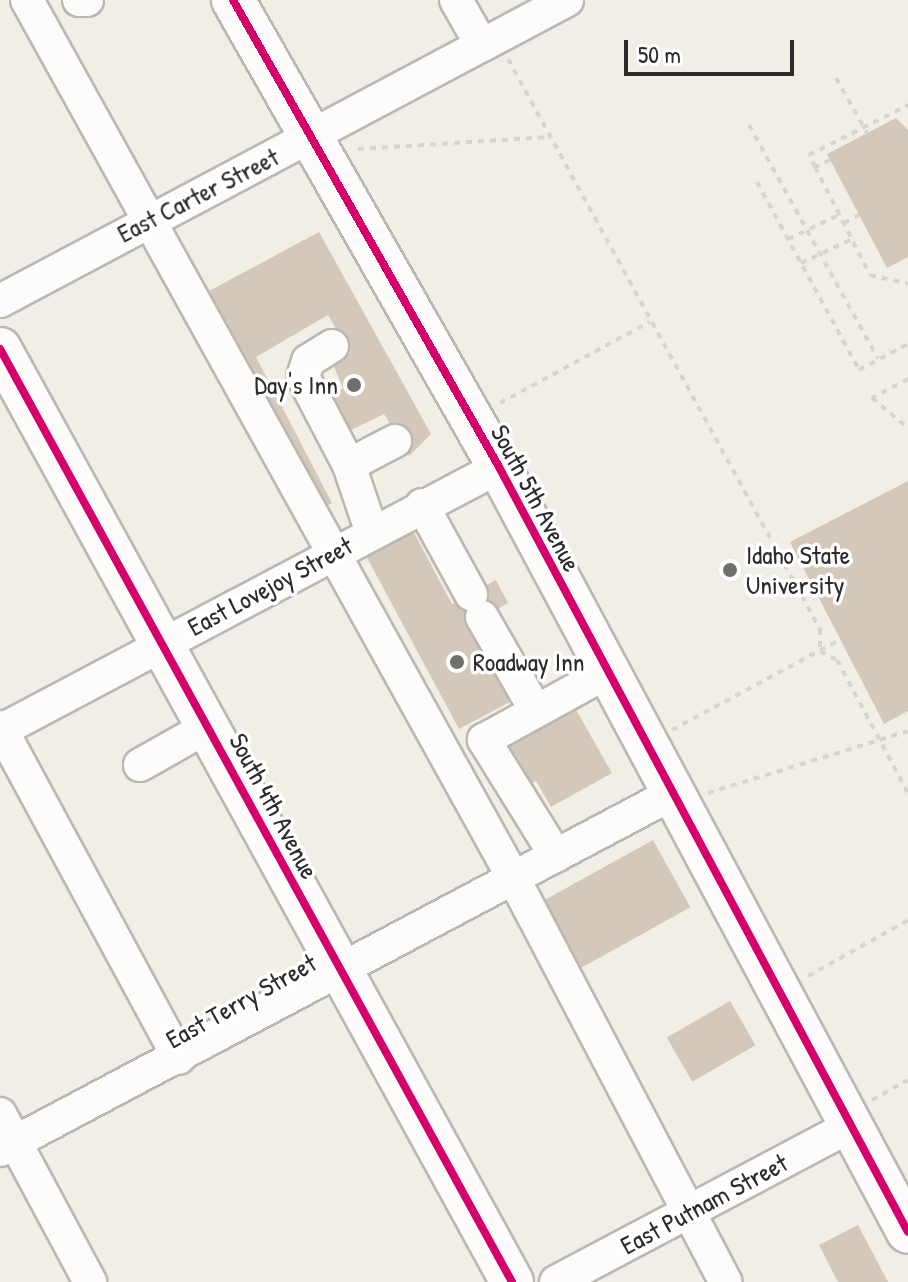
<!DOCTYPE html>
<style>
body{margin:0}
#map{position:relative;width:908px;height:1282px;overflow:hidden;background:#f1eee6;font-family:"Patrick Hand",sans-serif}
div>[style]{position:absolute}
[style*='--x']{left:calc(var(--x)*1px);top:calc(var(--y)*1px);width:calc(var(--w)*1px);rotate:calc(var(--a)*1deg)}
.building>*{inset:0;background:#d4c8bb;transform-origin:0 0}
.path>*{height:4px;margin-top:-2px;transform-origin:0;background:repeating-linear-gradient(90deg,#d7d5d3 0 6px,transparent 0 12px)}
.roads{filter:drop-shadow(2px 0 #bab8b3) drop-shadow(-2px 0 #bab8b3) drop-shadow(0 2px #bab8b3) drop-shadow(0 -2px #bab8b3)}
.minor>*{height:32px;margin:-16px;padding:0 16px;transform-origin:16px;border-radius:16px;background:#fdfcfb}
.major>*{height:42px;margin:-21px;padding:0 21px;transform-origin:21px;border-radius:21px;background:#fdfcfb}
.cycleway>*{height:8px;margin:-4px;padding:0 4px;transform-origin:4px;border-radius:4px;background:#d6006c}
.dots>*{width:22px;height:22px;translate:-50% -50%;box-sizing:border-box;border:4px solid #fff;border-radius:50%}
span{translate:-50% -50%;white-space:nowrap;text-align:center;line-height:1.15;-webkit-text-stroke:7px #fff;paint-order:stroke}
.street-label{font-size:26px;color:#2b2b2b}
.poi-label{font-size:26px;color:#2b2b2b}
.right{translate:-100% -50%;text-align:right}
.left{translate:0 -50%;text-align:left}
.scale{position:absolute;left:624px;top:40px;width:170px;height:36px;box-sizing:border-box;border:4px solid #2b2b2b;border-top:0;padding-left:10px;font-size:24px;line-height:28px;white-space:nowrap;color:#2b2b2b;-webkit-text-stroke:6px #fff;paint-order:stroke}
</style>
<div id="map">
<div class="building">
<i style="clip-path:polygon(896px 118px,908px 130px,908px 257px,887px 268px,827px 154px)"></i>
<i style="clip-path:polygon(319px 232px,431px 434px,409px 456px,384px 414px,349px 431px,332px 398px,343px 388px,333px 364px,350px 353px,328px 315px,256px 357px,332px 503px,312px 514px,196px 298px)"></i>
<i style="clip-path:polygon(908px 481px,908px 711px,884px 724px,790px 542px)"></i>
<i style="clip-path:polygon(411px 527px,452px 604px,496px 580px,508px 603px,470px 624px,512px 701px,459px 729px,364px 552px)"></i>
<i style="clip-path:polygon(575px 708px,612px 773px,551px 807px,536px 781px,521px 789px,500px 749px)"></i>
<i style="left:653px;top:840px;width:77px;height:126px;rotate:61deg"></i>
<i style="left:730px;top:1001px;width:51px;height:73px;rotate:60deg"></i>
<i style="clip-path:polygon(858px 1225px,888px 1282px,838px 1282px,819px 1245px)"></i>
</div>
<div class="path">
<i style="--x:508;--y:59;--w:650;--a:61.31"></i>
<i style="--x:820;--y:629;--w:22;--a:90"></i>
<i style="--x:820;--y:651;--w:19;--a:28"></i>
<i style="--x:837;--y:660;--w:151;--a:61.9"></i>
<i style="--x:836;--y:78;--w:63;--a:60.6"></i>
<i style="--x:749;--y:125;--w:267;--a:61.1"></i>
<i style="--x:358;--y:149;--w:193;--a:-3.6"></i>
<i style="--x:830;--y:160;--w:17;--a:155"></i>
<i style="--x:815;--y:167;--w:121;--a:63"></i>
<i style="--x:870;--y:275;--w:39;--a:13"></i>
<i style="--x:815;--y:167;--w:13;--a:-117"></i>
<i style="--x:809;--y:155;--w:111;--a:-26.8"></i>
<i style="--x:757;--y:182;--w:214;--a:61.5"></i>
<i style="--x:859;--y:370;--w:55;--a:-28"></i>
<i style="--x:844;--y:223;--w:17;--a:-28"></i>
<i style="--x:788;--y:239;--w:56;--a:-25.2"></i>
<i style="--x:801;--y:263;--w:56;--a:-25.2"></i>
<i style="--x:908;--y:379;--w:41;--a:152.2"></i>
<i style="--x:872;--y:398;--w:47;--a:39.8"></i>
<i style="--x:500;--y:403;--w:170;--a:-28.5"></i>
<i style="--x:672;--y:730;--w:190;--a:-28.3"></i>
<i style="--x:708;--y:793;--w:209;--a:-17.2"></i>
<i style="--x:808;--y:976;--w:115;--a:-29.2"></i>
<i style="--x:872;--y:1100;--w:41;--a:-29.1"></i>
</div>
<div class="roads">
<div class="minor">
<i style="--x:27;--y:0;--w:1005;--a:61.01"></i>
<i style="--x:514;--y:879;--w:455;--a:62.3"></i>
<i style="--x:79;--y:0;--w:8;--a:0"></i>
<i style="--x:456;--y:0;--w:51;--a:60.4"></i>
<i style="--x:0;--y:301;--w:642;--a:-27.96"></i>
<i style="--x:332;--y:346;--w:28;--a:148"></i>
<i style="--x:308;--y:361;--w:17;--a:107"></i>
<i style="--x:303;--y:377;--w:99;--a:62.4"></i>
<i style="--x:349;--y:465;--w:69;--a:71.3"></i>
<i style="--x:349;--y:465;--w:52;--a:-27.6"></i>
<i style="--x:422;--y:505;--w:102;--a:61.2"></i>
<i style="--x:482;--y:617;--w:108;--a:60.1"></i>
<i style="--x:0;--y:727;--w:376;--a:61.6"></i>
<i style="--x:0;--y:731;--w:565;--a:-27.88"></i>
<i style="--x:140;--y:765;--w:79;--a:-29.5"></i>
<i style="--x:556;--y:856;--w:137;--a:-121.8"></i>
<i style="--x:484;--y:740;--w:139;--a:-28.8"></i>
<i style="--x:0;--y:1114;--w:191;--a:61.8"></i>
<i style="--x:0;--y:1150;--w:758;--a:-27.92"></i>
<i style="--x:556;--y:1282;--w:334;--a:-27.9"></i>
</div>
<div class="major">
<i style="--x:233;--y:0;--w:537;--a:60.33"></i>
<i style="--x:499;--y:467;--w:867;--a:61.87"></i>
<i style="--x:0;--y:349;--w:1064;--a:61.24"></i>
</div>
</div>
<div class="cycleway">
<i style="--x:233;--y:0;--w:537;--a:60.33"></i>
<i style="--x:499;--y:467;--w:867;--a:61.87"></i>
<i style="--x:0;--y:349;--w:1064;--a:61.24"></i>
</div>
<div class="dots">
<i style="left:354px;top:385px;background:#706f6c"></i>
<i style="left:730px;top:570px;background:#706f6c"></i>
<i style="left:457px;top:662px;background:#706f6c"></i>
</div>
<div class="street-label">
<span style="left:198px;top:195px;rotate:-27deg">East Carter Street</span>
<span style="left:536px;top:498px;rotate:62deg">South 5th Avenue</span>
<span style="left:270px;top:586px;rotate:-28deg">East Lovejoy Street</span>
<span style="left:274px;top:806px;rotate:62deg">South 4th Avenue</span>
<span style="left:241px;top:1001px;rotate:-29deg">East Terry Street</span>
<span style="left:704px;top:1204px;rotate:-28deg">East Putnam Street</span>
</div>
<div class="poi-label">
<span class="right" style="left:338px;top:385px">Day's Inn</span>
<span class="left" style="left:746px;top:570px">Idaho State<br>University</span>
<span class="left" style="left:473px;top:662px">Roadway Inn</span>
</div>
<div class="scale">50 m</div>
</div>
